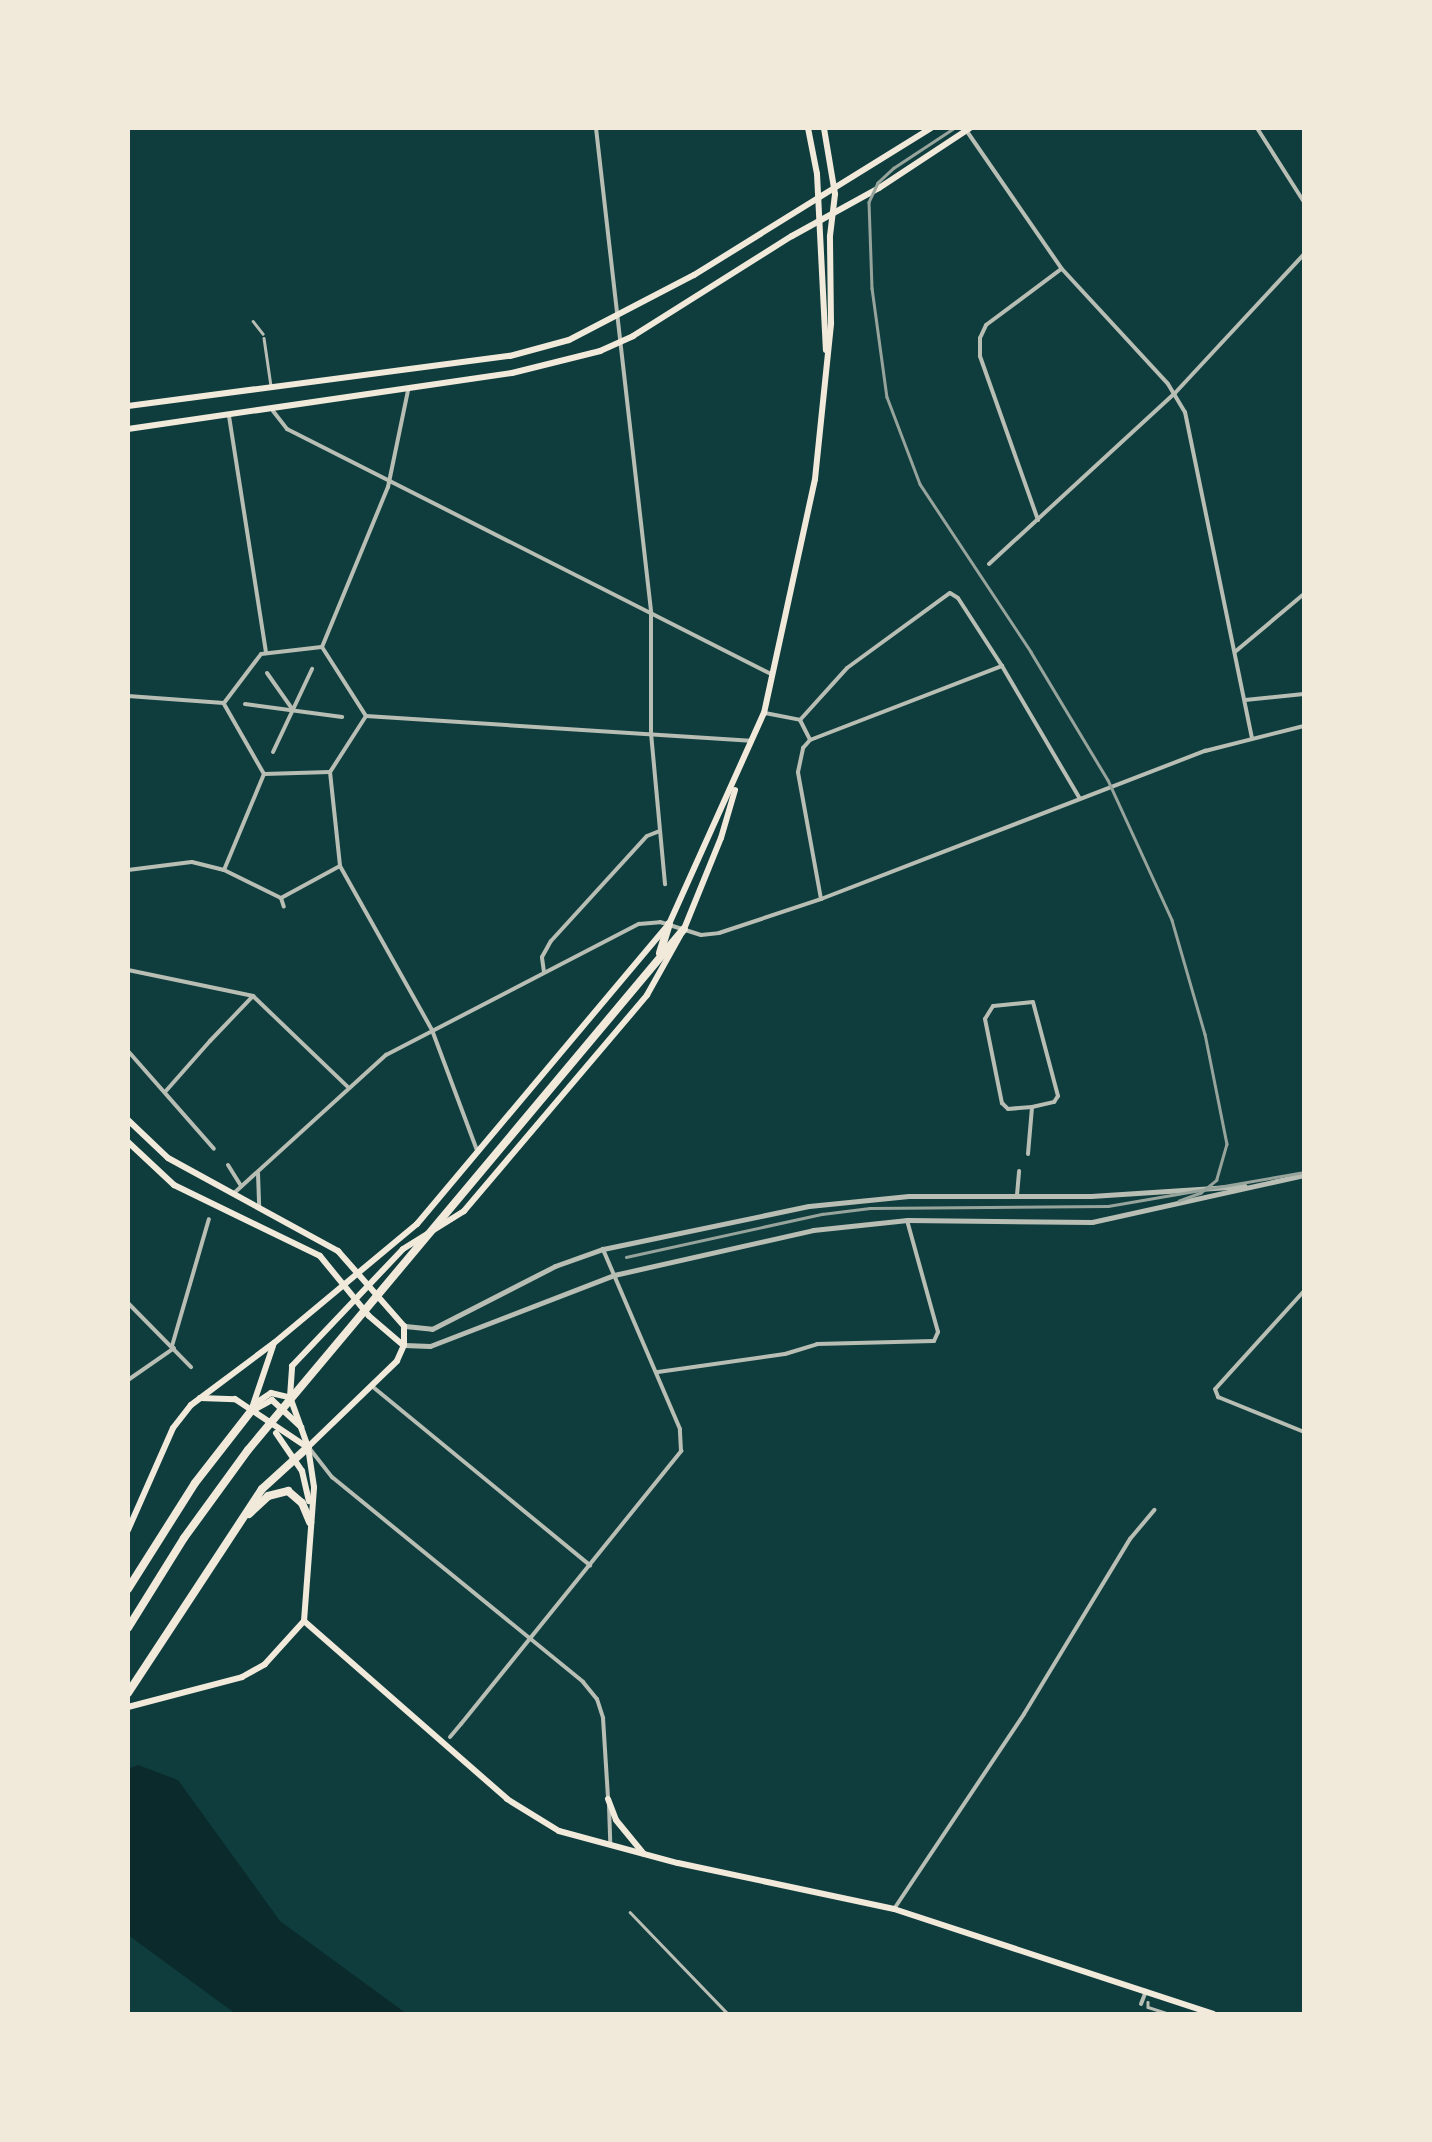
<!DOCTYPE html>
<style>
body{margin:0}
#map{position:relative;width:1432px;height:2142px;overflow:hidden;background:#0f3d3e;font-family:"Source Serif 4",serif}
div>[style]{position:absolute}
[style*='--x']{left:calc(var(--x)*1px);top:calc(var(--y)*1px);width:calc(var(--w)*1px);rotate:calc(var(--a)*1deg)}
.water>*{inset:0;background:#0a2a2b}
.service>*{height:2.5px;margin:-1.25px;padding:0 1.25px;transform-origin:1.25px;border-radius:1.25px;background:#b8beb3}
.pedestrian>*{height:4px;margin:-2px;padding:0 2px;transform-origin:2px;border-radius:2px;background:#b8beb3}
.minor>*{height:4px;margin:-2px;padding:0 2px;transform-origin:2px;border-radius:2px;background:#b8beb3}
.tertiary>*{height:5px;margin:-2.5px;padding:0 2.5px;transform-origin:2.5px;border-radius:2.5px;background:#b8beb3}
.secondary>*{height:6px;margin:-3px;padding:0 3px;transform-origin:3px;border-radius:3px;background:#f1e9da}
.primary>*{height:6px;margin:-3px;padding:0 3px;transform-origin:3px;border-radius:3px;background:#f1e9da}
.trunk>*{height:8px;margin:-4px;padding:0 4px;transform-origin:4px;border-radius:4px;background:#f1e9da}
.tram>*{height:2.5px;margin:-1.25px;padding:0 1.25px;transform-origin:1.25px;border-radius:1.25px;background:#97a49c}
span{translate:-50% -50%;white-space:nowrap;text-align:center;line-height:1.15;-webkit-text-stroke:8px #f1e9da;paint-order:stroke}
.frame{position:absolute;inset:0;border:130px solid #f1e9da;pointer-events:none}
</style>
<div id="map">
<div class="water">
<i style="clip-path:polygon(138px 1765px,178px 1780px,280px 1921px,407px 2014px,236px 2014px,128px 1935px,128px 1769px)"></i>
</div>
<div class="service">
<i style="--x:253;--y:321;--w:16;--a:52"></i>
<i style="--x:264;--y:338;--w:49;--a:81.7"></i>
<i style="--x:630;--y:1912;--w:141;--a:46.1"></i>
<i style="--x:1148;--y:2002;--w:5;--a:90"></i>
<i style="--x:1148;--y:2007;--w:22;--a:18"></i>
</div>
<div class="pedestrian">
<i style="--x:267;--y:673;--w:45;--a:54.9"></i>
<i style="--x:245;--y:704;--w:98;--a:7.6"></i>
<i style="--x:273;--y:752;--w:92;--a:-64.8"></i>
<i style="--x:224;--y:870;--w:104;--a:-67.4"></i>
<i style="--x:264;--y:774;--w:66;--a:-1.7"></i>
<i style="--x:128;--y:1051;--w:130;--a:48.7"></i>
<i style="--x:165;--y:1092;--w:68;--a:-48.6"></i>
<i style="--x:228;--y:1165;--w:25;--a:58"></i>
<i style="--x:450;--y:1737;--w:17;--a:-50"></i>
<i style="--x:1141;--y:2004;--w:14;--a:-69"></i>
</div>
<div class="minor">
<i style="--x:596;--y:128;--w:488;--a:83.5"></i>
<i style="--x:651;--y:613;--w:120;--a:90"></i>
<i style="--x:651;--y:733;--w:152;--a:84.7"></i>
<i style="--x:1257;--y:128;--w:88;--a:57.6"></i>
<i style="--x:966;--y:130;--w:169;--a:55.4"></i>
<i style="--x:1062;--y:269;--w:156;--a:47.3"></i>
<i style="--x:1168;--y:384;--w:33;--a:59"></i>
<i style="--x:1185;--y:412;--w:332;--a:78.4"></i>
<i style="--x:273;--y:411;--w:23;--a:52"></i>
<i style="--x:287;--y:429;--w:542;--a:26.85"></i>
<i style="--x:229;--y:416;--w:240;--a:81.1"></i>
<i style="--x:1038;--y:520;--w:174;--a:-109.5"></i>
<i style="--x:980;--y:356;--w:18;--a:-90"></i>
<i style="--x:980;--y:338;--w:14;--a:-65"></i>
<i style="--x:986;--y:325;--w:94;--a:-36.7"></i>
<i style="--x:989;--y:564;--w:253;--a:-42.6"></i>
<i style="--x:1175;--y:393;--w:190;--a:-47.1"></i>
<i style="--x:322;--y:647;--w:82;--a:57.5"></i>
<i style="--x:366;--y:716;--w:67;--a:122.7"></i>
<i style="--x:330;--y:772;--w:95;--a:83.9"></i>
<i style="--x:340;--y:866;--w:188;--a:60.7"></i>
<i style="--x:432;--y:1030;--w:131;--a:69.5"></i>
<i style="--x:322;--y:647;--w:173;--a:-67.6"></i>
<i style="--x:388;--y:487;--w:99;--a:-78.3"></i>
<i style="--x:1236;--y:651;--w:89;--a:-40"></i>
<i style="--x:128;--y:696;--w:96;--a:4.2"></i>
<i style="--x:1245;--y:700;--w:59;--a:-5.8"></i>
<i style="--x:224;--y:703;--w:61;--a:-52.9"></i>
<i style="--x:261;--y:654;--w:61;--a:-6.5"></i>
<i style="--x:224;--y:704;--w:81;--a:60.3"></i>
<i style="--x:765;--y:713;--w:36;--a:11"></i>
<i style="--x:800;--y:720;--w:70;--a:-47.9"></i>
<i style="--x:847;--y:668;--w:127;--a:-36.1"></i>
<i style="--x:950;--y:593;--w:9;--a:32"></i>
<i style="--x:958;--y:598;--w:81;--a:57.1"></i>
<i style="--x:1002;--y:666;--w:154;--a:59.6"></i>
<i style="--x:366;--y:716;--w:385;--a:3.7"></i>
<i style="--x:800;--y:720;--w:22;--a:63"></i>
<i style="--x:128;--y:870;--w:64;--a:-7.1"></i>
<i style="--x:192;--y:862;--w:33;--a:14"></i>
<i style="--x:224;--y:870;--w:64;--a:26.2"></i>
<i style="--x:281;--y:898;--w:9;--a:72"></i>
<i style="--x:281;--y:898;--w:67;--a:-28.5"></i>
<i style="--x:821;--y:899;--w:129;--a:-100.3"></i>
<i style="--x:798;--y:772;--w:25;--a:-78"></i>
<i style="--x:803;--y:748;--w:11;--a:-49"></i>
<i style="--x:810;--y:740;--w:206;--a:-21.1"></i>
<i style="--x:128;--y:970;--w:128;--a:11.7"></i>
<i style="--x:253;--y:996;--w:132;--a:43.8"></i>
<i style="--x:544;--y:972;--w:15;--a:-98"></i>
<i style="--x:542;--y:957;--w:18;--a:-61"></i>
<i style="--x:551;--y:941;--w:142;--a:-47.6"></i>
<i style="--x:647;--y:836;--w:14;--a:-21"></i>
<i style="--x:210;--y:1041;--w:61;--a:-46.3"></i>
<i style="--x:1028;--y:1154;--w:47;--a:-85.1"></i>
<i style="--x:1032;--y:1107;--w:23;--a:-13"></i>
<i style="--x:1054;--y:1102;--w:7;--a:-56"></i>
<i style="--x:1058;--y:1096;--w:97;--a:-104.9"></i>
<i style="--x:1033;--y:1002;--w:40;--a:174.3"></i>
<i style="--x:993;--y:1006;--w:15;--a:122"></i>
<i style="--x:985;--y:1019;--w:86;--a:78.6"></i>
<i style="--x:1002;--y:1103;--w:8;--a:45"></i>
<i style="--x:1008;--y:1109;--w:24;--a:-5"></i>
<i style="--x:258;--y:1173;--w:35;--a:88"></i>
<i style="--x:233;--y:1194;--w:207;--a:-42.3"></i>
<i style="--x:386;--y:1055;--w:285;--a:-27.4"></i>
<i style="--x:639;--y:924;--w:21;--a:-5"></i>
<i style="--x:660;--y:922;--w:43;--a:17.6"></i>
<i style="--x:701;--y:935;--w:18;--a:-6"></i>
<i style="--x:719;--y:933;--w:108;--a:-18.4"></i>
<i style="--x:821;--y:899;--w:412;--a:-21.1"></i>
<i style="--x:1205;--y:751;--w:102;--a:-14.2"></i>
<i style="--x:1017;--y:1195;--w:24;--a:-85"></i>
<i style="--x:1304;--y:1291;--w:132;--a:132.2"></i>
<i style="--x:1215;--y:1389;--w:9;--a:69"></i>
<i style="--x:1218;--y:1397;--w:93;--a:22.1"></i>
<i style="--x:128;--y:1303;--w:90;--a:45.5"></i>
<i style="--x:172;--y:1346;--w:132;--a:-73.8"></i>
<i style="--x:658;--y:1372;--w:128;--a:-8.1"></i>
<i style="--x:785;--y:1354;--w:34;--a:-17"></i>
<i style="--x:817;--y:1344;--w:117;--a:-1.5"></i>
<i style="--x:934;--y:1341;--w:10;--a:-66"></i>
<i style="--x:938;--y:1332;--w:116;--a:-105.5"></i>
<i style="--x:128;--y:1380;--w:56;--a:-34.8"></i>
<i style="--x:373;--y:1387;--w:281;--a:39.4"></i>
<i style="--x:310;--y:1449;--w:36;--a:52"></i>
<i style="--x:332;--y:1477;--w:324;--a:39.2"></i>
<i style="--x:583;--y:1682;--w:22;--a:51"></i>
<i style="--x:597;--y:1699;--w:20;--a:72"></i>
<i style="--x:603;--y:1718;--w:79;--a:86.4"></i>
<i style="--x:461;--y:1724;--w:351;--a:-51.1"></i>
<i style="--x:681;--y:1451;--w:22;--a:-93"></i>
<i style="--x:680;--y:1429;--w:196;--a:-113.2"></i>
<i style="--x:609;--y:1806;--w:36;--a:88"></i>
<i style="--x:894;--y:1909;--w:234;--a:-56.3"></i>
<i style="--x:1024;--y:1714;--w:205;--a:-58.8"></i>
<i style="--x:1130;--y:1539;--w:38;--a:-50"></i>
</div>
<div class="tertiary">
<i style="--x:405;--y:1326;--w:27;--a:6"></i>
<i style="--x:432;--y:1329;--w:138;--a:-27.1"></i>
<i style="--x:555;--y:1266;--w:51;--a:-19.5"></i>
<i style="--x:603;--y:1249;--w:210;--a:-11.8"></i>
<i style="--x:809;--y:1206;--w:100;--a:-5.7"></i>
<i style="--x:909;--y:1196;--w:182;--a:0"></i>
<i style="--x:1091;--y:1196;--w:154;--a:-3.7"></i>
<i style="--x:404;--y:1345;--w:26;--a:2"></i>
<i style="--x:430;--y:1346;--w:197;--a:-21.1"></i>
<i style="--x:614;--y:1275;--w:204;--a:-12.7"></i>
<i style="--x:813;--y:1230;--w:95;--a:-6.1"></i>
<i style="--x:907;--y:1220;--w:185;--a:0.6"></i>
<i style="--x:1092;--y:1222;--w:217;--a:-12.5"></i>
</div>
<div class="secondary">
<i style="--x:128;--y:406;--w:385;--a:-7.5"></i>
<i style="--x:510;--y:356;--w:61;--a:-15.2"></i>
<i style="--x:569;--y:340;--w:141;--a:-27.5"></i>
<i style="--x:694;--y:275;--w:279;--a:-31.8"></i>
<i style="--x:128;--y:429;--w:388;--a:-8.3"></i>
<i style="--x:512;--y:373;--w:91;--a:-14"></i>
<i style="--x:600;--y:351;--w:36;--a:-24"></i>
<i style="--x:633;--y:336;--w:188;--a:-32.2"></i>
<i style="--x:792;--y:236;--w:99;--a:-28.9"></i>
<i style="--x:879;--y:188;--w:109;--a:-33.4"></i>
<i style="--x:128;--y:1120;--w:55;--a:43.5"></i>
<i style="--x:168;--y:1158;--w:194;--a:28.7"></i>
<i style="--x:338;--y:1251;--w:100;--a:48.7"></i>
<i style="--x:404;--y:1326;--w:19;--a:90"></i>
<i style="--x:404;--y:1345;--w:17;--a:114"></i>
<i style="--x:397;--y:1361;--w:124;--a:136"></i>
<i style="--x:128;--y:1142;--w:63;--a:43.1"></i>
<i style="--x:174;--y:1185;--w:162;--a:25.9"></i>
<i style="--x:320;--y:1256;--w:77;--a:50.8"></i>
<i style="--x:369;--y:1316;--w:45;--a:40.5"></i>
<i style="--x:200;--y:1398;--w:35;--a:2"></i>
<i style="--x:235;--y:1399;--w:87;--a:33.7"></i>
<i style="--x:256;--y:1403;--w:18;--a:-34"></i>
<i style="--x:271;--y:1393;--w:18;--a:13"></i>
<i style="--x:251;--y:1411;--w:69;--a:-71.3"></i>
<i style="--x:252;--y:1411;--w:23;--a:-29"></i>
<i style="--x:272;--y:1400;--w:40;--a:43"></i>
<i style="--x:276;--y:1433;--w:46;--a:55.6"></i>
<i style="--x:302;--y:1471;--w:31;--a:77"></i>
<i style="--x:128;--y:1530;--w:111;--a:-66.2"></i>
<i style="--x:173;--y:1428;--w:29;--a:-52"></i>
<i style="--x:191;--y:1405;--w:104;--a:-36.8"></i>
<i style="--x:274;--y:1343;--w:186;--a:-39.8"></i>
<i style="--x:417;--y:1224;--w:386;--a:-50"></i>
<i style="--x:304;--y:1621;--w:270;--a:41.2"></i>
<i style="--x:507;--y:1799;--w:61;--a:31.6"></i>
<i style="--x:559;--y:1831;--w:123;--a:15.1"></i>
<i style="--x:678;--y:1863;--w:221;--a:12"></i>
<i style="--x:894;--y:1909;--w:336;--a:18.2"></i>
<i style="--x:304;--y:1621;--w:134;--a:-85.7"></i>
<i style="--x:314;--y:1487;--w:40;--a:-98.5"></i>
<i style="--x:308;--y:1447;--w:53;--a:-109.8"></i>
<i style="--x:290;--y:1397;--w:31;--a:-86"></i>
<i style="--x:292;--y:1366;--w:161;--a:-46.5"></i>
<i style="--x:403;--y:1249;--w:72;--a:-31.9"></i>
<i style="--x:464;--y:1211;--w:283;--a:-49.7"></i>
<i style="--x:647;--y:995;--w:68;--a:-60.8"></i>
<i style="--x:128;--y:1707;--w:118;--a:-14.7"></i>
<i style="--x:242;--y:1677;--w:26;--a:-29"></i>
<i style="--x:265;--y:1664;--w:58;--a:-47.8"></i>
<i style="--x:608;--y:1799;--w:22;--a:69"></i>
<i style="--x:616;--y:1820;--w:43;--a:50.7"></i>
</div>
<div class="primary">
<i style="--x:808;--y:128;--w:47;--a:78.9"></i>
<i style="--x:817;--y:174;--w:176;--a:87.1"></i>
<i style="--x:669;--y:924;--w:231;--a:-65.8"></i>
<i style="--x:764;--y:713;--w:239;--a:-77.7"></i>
<i style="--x:815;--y:479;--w:157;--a:-84.1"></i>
<i style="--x:831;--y:323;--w:87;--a:-90.7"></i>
<i style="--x:830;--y:236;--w:42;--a:-83.2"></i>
<i style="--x:835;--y:194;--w:67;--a:-99.5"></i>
<i style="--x:684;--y:929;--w:98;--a:-67.9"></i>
<i style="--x:721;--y:838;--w:50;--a:-73.7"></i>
</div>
<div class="trunk">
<i style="--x:660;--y:953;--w:30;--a:-73"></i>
<i style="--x:249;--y:1514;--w:26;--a:-43"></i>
<i style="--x:268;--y:1496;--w:21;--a:-14"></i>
<i style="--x:288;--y:1491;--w:18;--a:41"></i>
<i style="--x:302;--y:1503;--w:21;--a:67"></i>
<i style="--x:128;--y:1589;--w:125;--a:-57.7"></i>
<i style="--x:195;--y:1483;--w:91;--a:-52.1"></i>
<i style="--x:128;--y:1628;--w:106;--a:-58.1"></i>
<i style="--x:184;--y:1538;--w:109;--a:-54"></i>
<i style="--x:248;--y:1450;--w:679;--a:-50.08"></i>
<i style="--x:128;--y:1693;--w:244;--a:-56.7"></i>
<i style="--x:262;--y:1489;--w:62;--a:-42.4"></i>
</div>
<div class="tram">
<i style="--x:955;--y:128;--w:73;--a:146.7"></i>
<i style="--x:894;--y:168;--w:22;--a:137"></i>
<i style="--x:878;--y:183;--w:21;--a:115"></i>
<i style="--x:869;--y:202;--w:86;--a:88"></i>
<i style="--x:872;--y:288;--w:110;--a:82.2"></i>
<i style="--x:887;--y:397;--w:93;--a:69.2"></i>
<i style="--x:920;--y:484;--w:201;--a:56.5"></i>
<i style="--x:1031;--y:652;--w:149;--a:59"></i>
<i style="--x:1108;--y:780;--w:154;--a:65.4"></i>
<i style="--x:1172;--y:920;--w:119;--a:73.9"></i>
<i style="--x:1205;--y:1034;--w:112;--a:78.7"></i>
<i style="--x:1227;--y:1144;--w:37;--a:106"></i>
<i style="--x:1217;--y:1180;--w:21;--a:141"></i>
<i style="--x:1201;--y:1193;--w:23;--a:160"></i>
<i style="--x:626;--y:1257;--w:201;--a:-12.4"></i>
<i style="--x:822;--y:1214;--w:48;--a:-7.1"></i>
<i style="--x:870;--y:1208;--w:238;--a:-0.5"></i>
<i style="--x:1108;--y:1206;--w:199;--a:-9.8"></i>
</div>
<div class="frame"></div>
</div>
